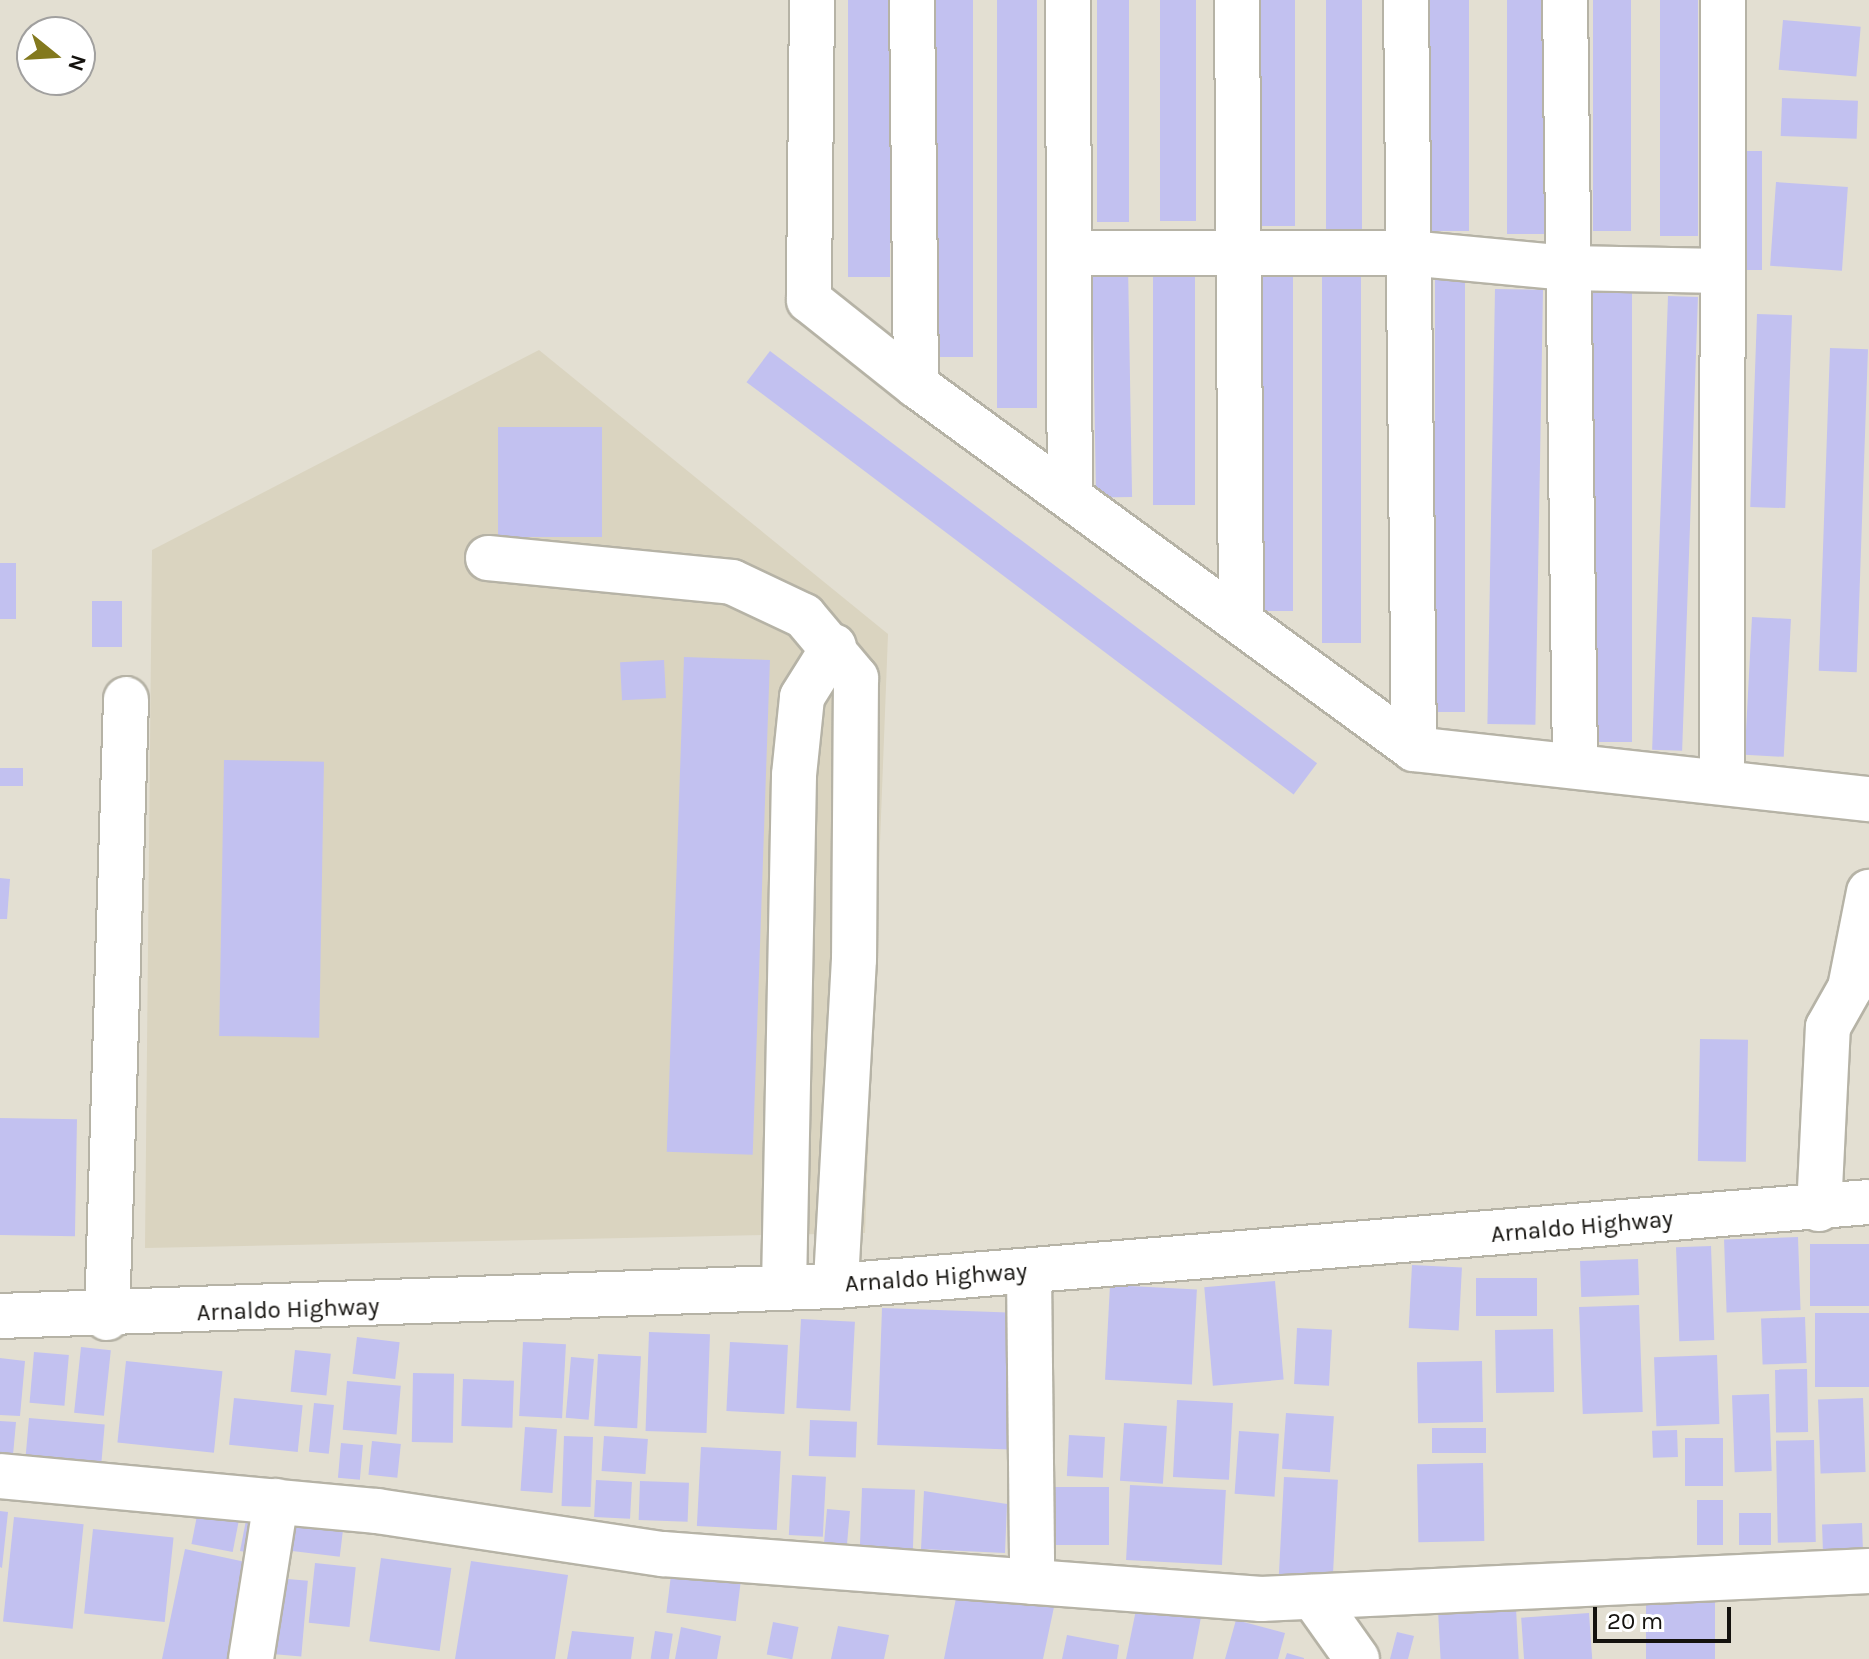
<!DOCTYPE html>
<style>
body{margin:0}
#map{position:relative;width:1869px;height:1659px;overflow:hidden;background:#e3dfd2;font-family:Karla,sans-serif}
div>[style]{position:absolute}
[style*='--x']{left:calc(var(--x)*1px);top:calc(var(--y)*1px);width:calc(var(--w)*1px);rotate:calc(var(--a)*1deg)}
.built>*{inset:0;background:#dad4c0}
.building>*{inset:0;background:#c2c1f0;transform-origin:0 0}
.roads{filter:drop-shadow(2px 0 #b6b3a6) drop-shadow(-2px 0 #b6b3a6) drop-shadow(0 2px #b6b3a6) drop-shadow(0 -2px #b6b3a6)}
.minor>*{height:44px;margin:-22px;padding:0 22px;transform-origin:22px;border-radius:22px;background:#fff}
.major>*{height:44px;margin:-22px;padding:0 22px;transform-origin:22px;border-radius:22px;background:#fff}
span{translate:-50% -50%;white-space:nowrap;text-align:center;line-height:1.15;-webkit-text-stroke:6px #fff;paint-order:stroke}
.street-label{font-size:24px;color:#14120e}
.north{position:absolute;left:16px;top:16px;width:80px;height:80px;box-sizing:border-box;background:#fff;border:2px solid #a1a09f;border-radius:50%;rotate:108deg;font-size:22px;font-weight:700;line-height:32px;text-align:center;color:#14120e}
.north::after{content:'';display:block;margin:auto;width:28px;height:36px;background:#83791e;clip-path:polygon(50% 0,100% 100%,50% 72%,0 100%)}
.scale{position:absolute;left:1593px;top:1607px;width:138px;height:36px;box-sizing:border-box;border:4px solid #14120e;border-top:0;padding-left:10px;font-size:24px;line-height:28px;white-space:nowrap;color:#14120e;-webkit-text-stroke:6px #fff;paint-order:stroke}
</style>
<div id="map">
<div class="built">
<i style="clip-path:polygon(539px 350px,888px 634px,865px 1233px,145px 1248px,152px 550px)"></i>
</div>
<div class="building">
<i style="left:848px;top:0;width:42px;height:277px"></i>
<i style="left:934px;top:0;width:39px;height:357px"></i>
<i style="left:997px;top:0;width:40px;height:408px"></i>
<i style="left:1097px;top:0;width:32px;height:222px"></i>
<i style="left:1160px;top:0;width:36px;height:221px"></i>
<i style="left:1254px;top:0;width:41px;height:226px"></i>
<i style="left:1326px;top:0;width:36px;height:230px"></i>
<i style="left:1427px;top:0;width:42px;height:231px"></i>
<i style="left:1507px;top:0;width:40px;height:234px"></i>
<i style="left:1593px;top:0;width:38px;height:231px"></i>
<i style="left:1660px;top:0;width:38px;height:236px"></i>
<i style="left:1783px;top:20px;width:78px;height:50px;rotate:5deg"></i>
<i style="left:1782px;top:98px;width:76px;height:38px;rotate:2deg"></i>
<i style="left:1733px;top:151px;width:29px;height:119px"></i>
<i style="left:1776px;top:182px;width:72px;height:84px;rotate:4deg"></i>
<i style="left:1128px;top:264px;width:233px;height:36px;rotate:89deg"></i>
<i style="left:1322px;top:266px;width:39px;height:377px"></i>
<i style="left:1195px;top:267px;width:238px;height:42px;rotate:90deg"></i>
<i style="left:1260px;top:268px;width:33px;height:343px"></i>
<i style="left:1435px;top:280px;width:30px;height:432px"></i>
<i style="left:1495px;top:289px;width:48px;height:435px;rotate:1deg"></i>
<i style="left:1592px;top:292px;width:40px;height:450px"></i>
<i style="left:1668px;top:296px;width:30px;height:454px;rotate:2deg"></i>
<i style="left:1757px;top:314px;width:35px;height:193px;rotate:2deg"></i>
<i style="left:1830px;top:348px;width:38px;height:323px;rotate:2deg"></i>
<i style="left:770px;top:351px;width:685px;height:39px;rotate:37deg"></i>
<i style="left:602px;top:427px;width:110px;height:104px;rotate:90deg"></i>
<i style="left:0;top:563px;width:16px;height:56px"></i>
<i style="left:92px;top:601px;width:30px;height:46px"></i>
<i style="left:1752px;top:617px;width:39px;height:138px;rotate:3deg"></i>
<i style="left:684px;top:657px;width:86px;height:495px;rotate:2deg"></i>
<i style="left:664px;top:660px;width:38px;height:44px;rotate:87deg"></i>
<i style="left:224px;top:760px;width:100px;height:276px;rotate:1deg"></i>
<i style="left:0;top:768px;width:23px;height:18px"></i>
<i style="clip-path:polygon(0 878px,10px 879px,7px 919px,0 919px)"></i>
<i style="left:1700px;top:1039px;width:48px;height:122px;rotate:1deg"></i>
<i style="left:0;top:1118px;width:77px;height:117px;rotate:1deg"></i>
<i style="left:1798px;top:1237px;width:73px;height:74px;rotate:88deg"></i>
<i style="left:1869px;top:1244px;width:62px;height:59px;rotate:90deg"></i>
<i style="left:1711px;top:1246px;width:94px;height:35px;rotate:88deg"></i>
<i style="left:1638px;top:1259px;width:36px;height:58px;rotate:88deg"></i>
<i style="left:1412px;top:1265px;width:50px;height:63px;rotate:3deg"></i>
<i style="left:1537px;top:1278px;width:38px;height:61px;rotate:90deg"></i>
<i style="left:1275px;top:1281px;width:99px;height:71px;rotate:85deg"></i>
<i style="left:1110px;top:1285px;width:87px;height:95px;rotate:3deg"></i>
<i style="left:1639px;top:1305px;width:107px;height:60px;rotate:88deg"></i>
<i style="left:882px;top:1308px;width:133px;height:137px;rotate:2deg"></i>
<i style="left:1869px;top:1313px;width:74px;height:54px;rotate:90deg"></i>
<i style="left:1805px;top:1317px;width:46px;height:44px;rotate:88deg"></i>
<i style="left:801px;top:1319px;width:54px;height:89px;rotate:3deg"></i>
<i style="left:1297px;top:1328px;width:35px;height:56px;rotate:3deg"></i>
<i style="left:1553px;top:1329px;width:63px;height:58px;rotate:89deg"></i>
<i style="left:649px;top:1332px;width:61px;height:99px;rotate:2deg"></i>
<i style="left:357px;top:1337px;width:43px;height:37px;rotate:7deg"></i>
<i style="left:523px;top:1342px;width:43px;height:74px;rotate:3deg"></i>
<i style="left:730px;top:1342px;width:58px;height:69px;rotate:3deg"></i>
<i style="left:81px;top:1347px;width:30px;height:66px;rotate:6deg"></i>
<i style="left:295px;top:1350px;width:36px;height:42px;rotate:6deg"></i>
<i style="left:34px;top:1352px;width:35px;height:51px;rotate:5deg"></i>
<i style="left:598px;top:1354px;width:43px;height:72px;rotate:3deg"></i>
<i style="left:1717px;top:1355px;width:69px;height:63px;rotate:88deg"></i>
<i style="left:571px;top:1357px;width:23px;height:61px;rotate:5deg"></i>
<i style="clip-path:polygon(0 1358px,25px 1361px,20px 1416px,0 1415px)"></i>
<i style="left:126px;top:1361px;width:97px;height:82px;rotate:6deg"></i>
<i style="left:1482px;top:1361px;width:61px;height:65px;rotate:89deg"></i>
<i style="left:1807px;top:1369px;width:63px;height:32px;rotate:89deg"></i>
<i style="left:413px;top:1373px;width:41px;height:69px;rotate:1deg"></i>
<i style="left:463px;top:1379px;width:51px;height:47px;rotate:2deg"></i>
<i style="left:347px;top:1381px;width:54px;height:49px;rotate:5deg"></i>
<i style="left:1769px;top:1394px;width:77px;height:37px;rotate:88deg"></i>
<i style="left:234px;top:1398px;width:69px;height:47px;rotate:6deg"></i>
<i style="left:1863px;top:1398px;width:74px;height:45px;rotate:88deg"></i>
<i style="left:1177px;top:1400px;width:56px;height:77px;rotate:3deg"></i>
<i style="left:314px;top:1403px;width:20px;height:49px;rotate:6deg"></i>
<i style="left:1286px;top:1413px;width:48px;height:56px;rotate:4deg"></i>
<i style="left:29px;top:1418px;width:76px;height:40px;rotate:5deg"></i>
<i style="left:810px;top:1420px;width:47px;height:36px;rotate:2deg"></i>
<i style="clip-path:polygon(0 1421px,16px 1422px,13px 1455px,0 1454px)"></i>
<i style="left:1124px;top:1423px;width:43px;height:58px;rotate:4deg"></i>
<i style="left:525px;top:1427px;width:32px;height:64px;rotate:4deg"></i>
<i style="left:1486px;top:1428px;width:25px;height:54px;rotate:90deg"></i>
<i style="left:1677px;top:1430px;width:27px;height:25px;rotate:88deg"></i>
<i style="left:1239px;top:1431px;width:40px;height:63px;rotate:4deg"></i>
<i style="left:1069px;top:1435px;width:36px;height:41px;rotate:3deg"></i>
<i style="left:564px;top:1436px;width:29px;height:70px;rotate:2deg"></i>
<i style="left:604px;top:1436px;width:44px;height:35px;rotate:4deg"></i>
<i style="left:1723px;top:1438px;width:48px;height:38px;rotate:90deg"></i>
<i style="left:1814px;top:1440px;width:102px;height:38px;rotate:89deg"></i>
<i style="left:372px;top:1441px;width:29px;height:34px;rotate:6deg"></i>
<i style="left:341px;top:1443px;width:22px;height:35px;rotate:5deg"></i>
<i style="left:701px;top:1447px;width:80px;height:79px;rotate:3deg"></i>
<i style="left:1483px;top:1463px;width:78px;height:66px;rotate:89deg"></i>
<i style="left:792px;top:1475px;width:34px;height:60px;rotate:3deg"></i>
<i style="left:1284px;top:1477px;width:54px;height:101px;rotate:3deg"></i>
<i style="left:596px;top:1480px;width:36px;height:37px;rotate:3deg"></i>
<i style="left:640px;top:1481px;width:49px;height:39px;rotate:2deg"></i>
<i style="left:1130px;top:1485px;width:96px;height:75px;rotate:3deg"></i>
<i style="left:1044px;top:1487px;width:65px;height:58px"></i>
<i style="left:862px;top:1488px;width:53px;height:65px;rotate:2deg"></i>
<i style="clip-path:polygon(924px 1491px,1007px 1504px,1005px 1553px,921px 1549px)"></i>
<i style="left:201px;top:1495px;width:42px;height:50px;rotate:11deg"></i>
<i style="left:1723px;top:1500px;width:45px;height:26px;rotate:90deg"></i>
<i style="left:827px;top:1509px;width:23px;height:50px;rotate:5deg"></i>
<i style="clip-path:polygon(248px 1510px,264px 1555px,240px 1551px)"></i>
<i style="clip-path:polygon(0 1511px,8px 1512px,2px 1568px,0 1567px)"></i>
<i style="left:1771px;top:1513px;width:32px;height:32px;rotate:90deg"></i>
<i style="left:14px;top:1517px;width:70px;height:105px;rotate:6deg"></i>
<i style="left:294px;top:1519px;width:50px;height:32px;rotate:7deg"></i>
<i style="left:1862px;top:1523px;width:28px;height:40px;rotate:88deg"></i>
<i style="left:93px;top:1529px;width:81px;height:85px;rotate:6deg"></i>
<i style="clip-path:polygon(185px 1549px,259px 1565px,239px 1659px,162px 1659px)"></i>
<i style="left:381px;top:1558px;width:71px;height:84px;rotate:8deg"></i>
<i style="clip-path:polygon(471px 1561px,568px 1575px,555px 1659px,455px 1659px)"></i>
<i style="left:315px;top:1563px;width:41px;height:60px;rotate:6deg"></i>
<i style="left:671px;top:1575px;width:70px;height:38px;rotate:7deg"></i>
<i style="left:276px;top:1578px;width:32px;height:76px;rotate:5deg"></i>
<i style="clip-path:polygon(958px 1588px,1054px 1607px,1043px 1659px,944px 1659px)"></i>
<i style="left:1646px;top:1597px;width:69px;height:62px"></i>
<i style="clip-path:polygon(1138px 1600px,1202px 1612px,1193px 1659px,1126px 1659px)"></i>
<i style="left:1516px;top:1608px;width:51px;height:78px;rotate:87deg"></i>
<i style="left:1589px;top:1613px;width:46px;height:68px;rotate:86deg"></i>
<i style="clip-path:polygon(1236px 1620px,1285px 1633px,1278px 1659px,1225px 1659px)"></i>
<i style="left:773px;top:1622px;width:26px;height:33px;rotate:11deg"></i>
<i style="clip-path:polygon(838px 1626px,889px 1635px,884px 1659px,831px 1659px)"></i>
<i style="clip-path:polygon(681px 1627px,721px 1636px,717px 1659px,675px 1659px)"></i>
<i style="clip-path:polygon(572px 1631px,634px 1637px,631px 1659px,567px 1659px)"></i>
<i style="left:655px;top:1631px;width:18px;height:28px;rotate:9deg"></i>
<i style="clip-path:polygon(1397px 1632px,1414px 1636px,1408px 1659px,1390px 1659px)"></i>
<i style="clip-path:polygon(1067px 1635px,1119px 1645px,1117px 1659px,1062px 1659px)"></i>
<i style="clip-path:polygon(1287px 1653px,1304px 1658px,1304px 1659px,1285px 1659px)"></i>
</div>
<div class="roads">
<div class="minor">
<i style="--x:812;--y:0;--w:300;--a:90.6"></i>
<i style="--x:809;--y:300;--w:137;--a:38.5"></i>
<i style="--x:916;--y:385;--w:617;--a:36.16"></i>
<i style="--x:1414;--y:749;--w:458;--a:6.3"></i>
<i style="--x:912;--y:0;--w:385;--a:89.4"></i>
<i style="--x:1068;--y:0;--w:494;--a:89.8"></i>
<i style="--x:1237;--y:0;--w:621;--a:89.63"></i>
<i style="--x:1406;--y:0;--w:749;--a:89.39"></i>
<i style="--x:1565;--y:0;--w:766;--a:89.25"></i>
<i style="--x:1071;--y:253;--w:337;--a:0"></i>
<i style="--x:1408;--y:253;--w:161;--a:5.4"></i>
<i style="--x:1568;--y:268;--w:154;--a:1.1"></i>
<i style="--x:488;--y:558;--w:245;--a:5.6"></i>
<i style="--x:732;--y:582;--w:80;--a:25.3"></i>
<i style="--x:804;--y:616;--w:81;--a:50"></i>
<i style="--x:856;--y:678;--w:281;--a:90.4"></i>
<i style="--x:854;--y:959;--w:327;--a:93.2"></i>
<i style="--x:1722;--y:781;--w:781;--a:-89.93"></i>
<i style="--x:1819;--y:1209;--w:182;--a:-87.2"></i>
<i style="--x:1828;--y:1027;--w:45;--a:-60.6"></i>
<i style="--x:1850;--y:988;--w:98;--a:-78.8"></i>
<i style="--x:1029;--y:1271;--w:311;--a:89.4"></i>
<i style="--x:784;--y:1288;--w:513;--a:-88.88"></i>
<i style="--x:794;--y:775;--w:78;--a:-84.1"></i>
<i style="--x:802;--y:697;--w:60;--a:-57.9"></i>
<i style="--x:107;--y:1318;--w:619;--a:-88.24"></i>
<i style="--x:0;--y:1476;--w:379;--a:5.3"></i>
<i style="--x:377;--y:1511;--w:289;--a:8.6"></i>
<i style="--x:663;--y:1554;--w:600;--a:4.3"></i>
<i style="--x:1261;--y:1599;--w:609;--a:-2.64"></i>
<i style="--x:1313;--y:1597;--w:76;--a:54.6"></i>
<i style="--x:251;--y:1659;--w:160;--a:-81"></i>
</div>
<div class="major">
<i style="--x:0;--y:1316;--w:837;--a:-2.06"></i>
<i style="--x:836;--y:1286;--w:1036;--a:-4.65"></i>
</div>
</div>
<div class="street-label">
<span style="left:1582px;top:1227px;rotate:-5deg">Arnaldo Highway</span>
<span style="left:936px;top:1278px;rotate:-4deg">Arnaldo Highway</span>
<span style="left:288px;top:1310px;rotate:-2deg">Arnaldo Highway</span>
</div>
<div class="north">N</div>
<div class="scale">20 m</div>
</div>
